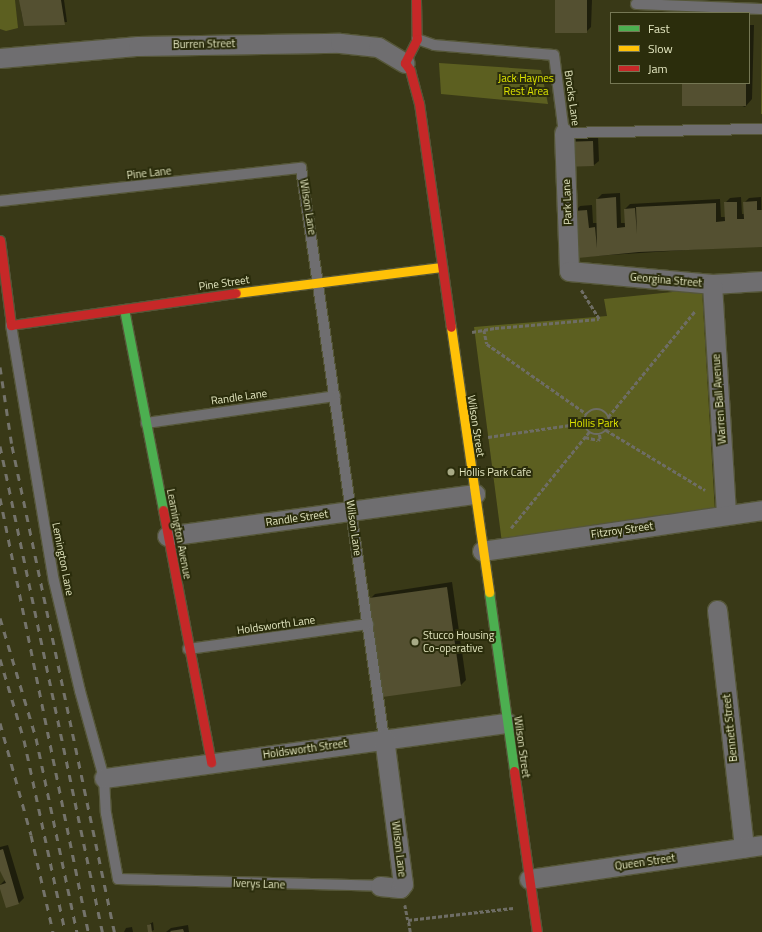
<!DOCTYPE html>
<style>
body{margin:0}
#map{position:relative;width:762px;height:932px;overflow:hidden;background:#393917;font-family:"Titillium Web",sans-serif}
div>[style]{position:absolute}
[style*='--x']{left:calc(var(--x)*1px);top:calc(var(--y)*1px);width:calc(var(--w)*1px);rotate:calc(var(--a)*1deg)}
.green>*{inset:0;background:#5c5f20}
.shadow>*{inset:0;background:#0007}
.building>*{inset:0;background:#545031;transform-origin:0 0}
.path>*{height:2.5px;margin-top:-1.25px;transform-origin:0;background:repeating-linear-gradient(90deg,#6e6d65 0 4px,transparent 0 6px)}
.path>.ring{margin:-1.25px;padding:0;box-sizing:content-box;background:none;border:2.5px solid #6e6d65;border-radius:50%}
.roads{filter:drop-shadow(1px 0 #555638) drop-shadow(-1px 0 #555638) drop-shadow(0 1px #555638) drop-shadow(0 -1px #555638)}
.lane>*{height:10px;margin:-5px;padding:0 5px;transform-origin:5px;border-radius:5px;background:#6f6e70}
.street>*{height:19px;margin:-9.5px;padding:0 9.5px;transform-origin:9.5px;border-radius:9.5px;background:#6f6e70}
.fast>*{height:9px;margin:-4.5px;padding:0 4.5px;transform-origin:4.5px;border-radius:4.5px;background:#4caf50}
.slow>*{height:9px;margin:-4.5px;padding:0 4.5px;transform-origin:4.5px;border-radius:4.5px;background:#ffc107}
.jam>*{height:9px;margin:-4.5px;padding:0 4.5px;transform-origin:4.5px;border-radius:4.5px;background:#c62828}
.rail>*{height:3px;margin-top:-1.5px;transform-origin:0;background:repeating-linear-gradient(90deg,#74736b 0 7px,transparent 0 14px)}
.dots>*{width:11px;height:11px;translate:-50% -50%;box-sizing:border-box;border:2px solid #2b2d0c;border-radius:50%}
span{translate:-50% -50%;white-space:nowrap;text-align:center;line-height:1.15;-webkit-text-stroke:4px #2b2d0c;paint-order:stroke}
.street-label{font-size:11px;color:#e4e7c1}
.park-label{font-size:11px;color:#dee400}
.poi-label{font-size:11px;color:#e4e7c1}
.left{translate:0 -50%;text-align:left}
.legend{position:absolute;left:610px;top:12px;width:140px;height:72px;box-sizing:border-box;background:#2b2d0c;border:1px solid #757754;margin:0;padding:5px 7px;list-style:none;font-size:12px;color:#e4e7c1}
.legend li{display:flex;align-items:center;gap:8px;height:20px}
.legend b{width:20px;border:1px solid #757754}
</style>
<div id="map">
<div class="green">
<i style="clip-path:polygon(0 0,15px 0,18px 28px,6px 31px,0 29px)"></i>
<i style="clip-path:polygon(761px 22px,762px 114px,761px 114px)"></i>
<i style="clip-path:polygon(439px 63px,541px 70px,548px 104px,441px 94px)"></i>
<i style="clip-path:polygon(702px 289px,715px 512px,502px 543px,474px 327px,607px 316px,604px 299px)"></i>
</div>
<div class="shadow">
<i style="clip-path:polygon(22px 0,64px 0,67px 22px,24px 25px,21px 11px)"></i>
<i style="clip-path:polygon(556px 0,592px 0,591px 27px,586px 32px)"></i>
<i style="clip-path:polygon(749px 25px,754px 25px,752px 99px,745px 107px,683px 83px,749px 83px)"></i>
<i style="clip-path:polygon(598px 136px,599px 161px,594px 165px,570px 142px,575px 137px)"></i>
<i style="clip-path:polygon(620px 193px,621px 223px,626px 223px,625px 209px,630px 204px,720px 199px,721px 217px,725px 217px,725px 203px,730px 198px,741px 197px,742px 214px,745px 214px,744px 203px,749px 198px,761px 197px,762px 245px,579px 257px,575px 211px,580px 206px,592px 205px,593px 223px,597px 223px,597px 199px,602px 194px)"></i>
<i style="clip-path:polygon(452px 582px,466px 680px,461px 685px,370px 599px,375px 594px)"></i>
<i style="clip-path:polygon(8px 845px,24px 898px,19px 903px,6px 906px,0 885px,5px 880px,0 870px,0 847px)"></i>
<i style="clip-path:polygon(153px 922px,154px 930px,149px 932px,148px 925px)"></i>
<i style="clip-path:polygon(188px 925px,189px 932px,166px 932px,171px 928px)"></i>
<i style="clip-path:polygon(132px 927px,133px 932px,124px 932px,126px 928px)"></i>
</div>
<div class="building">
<i style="clip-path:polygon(19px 0,61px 0,65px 25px,24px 26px)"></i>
<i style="left:555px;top:0;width:32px;height:33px"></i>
<i style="left:682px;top:83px;width:64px;height:23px"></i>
<i style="left:593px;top:141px;width:25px;height:24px;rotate:88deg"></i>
<i style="clip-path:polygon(616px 197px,617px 228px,625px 227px,624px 209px,635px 208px,637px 234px,636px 207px,716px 203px,716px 222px,725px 221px,724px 202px,737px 202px,737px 219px,744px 219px,743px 202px,757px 201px,757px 210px,762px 210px,762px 247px,639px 252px,578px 258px,574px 211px,587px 210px,589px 228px,595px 227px,597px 248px,596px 199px)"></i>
<i style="left:447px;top:587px;width:100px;height:79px;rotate:82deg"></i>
<i style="clip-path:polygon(3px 849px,19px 904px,6px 908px,0 889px,0 885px,6px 883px,0 871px,0 850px)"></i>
<i style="clip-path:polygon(151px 924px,152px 932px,148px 932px,147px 925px)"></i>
<i style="clip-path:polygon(183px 929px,184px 932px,171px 932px,170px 931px)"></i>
</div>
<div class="path">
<i style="--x:484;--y:330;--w:14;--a:78"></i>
<i style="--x:487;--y:344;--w:122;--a:35"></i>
<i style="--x:472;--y:332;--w:23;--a:-10"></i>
<i style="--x:495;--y:328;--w:104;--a:-4.9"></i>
<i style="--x:599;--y:319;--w:34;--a:-122"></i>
<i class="ring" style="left:584px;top:409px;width:23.5px;height:23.5px"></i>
<i style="--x:608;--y:417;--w:137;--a:-50.6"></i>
<i style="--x:606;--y:430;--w:116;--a:31.2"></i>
<i style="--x:488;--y:437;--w:97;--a:-8.3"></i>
<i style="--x:585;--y:437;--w:13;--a:13"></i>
<i style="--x:598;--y:440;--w:2;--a:-27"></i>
<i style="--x:600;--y:439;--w:5;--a:-101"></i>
<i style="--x:511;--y:528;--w:124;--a:-50.9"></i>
<i style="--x:405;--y:905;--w:15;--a:79"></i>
<i style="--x:410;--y:932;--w:12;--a:-99"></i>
<i style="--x:408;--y:920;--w:107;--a:-6.5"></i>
</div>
<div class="roads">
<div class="lane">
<i style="--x:636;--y:4;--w:126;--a:2.3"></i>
<i style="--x:417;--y:39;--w:18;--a:19"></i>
<i style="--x:434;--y:45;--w:120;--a:4.8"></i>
<i style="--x:554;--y:55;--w:79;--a:82.7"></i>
<i style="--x:564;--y:133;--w:198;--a:-1.2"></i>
<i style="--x:0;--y:201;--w:303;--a:-6.3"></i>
<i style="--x:301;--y:168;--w:576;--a:81.72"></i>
<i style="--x:11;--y:325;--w:260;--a:80.5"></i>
<i style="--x:54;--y:581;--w:113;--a:76.7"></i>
<i style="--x:80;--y:691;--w:90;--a:74.6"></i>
<i style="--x:104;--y:778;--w:35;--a:87"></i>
<i style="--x:106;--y:813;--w:67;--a:79.7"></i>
<i style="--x:118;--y:879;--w:262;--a:1.5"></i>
<i style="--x:146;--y:423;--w:191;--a:-8.1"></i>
<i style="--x:188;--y:649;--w:182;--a:-7.9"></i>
</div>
<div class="street">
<i style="--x:0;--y:58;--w:139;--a:-5"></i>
<i style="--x:138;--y:46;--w:202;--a:-0.9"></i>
<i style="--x:340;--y:43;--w:38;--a:6"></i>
<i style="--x:378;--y:47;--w:31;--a:31"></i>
<i style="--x:564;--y:133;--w:138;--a:87.9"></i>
<i style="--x:569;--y:271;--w:144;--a:5.2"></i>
<i style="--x:712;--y:284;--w:50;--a:-3.4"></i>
<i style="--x:712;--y:284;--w:231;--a:86.5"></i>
<i style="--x:167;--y:536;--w:311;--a:-7.8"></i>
<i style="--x:482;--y:551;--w:283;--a:-8.3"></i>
<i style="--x:717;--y:610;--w:239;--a:83.5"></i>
<i style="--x:104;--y:778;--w:407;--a:-7.8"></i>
<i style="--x:529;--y:879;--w:235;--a:-8.3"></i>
<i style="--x:380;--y:886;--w:20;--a:6"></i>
<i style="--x:400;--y:888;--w:5;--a:-53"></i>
<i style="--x:403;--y:884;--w:147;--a:-97.4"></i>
</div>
<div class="fast">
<i style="--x:124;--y:309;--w:205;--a:79"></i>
<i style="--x:489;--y:592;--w:181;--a:82"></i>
</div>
<div class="slow">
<i style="--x:236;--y:293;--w:207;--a:-7.2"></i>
<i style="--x:451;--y:327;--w:268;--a:81.8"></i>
</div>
<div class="jam">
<i style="--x:416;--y:0;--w:39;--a:89"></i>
<i style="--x:417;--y:39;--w:27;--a:117"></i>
<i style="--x:405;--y:63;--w:9;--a:54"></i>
<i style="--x:410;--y:70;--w:34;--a:75"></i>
<i style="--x:419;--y:103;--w:226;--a:81.9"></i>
<i style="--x:0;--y:240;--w:86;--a:82.6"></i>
<i style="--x:11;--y:325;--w:227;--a:-8.1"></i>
<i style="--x:163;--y:510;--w:257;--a:79.2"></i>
<i style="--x:514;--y:771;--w:163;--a:81.9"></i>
</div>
</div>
<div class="rail">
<i style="--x:0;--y:367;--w:80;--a:81.4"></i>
<i style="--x:12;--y:446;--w:497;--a:78.1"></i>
<i style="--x:0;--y:446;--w:497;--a:78.1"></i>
<i style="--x:0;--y:498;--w:443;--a:78.5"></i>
<i style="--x:0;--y:618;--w:125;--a:73.3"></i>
<i style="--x:36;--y:738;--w:198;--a:78.1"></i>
<i style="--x:0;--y:659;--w:84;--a:73.5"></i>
<i style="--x:24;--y:740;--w:196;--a:77.9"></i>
<i style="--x:0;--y:723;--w:116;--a:74.5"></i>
<i style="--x:31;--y:835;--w:99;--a:77.2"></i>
</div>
<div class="dots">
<i style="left:451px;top:472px;background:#a8aa86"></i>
<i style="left:415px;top:642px;background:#a8aa86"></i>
</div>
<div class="street-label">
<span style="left:204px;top:44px;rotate:-1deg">Burren Street</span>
<span style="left:572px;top:98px;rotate:82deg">Brocks Lane</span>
<span style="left:149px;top:173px;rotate:-6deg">Pine Lane</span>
<span style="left:567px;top:202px;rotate:-92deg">Park Lane</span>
<span style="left:308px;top:207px;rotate:81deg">Wilson Lane</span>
<span style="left:666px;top:280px;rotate:5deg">Georgina Street</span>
<span style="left:224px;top:283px;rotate:-8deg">Pine Street</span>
<span style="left:239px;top:397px;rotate:-8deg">Randle Lane</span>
<span style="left:719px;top:399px;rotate:-94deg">Warren Ball Avenue</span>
<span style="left:476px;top:426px;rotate:81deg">Wilson Street</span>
<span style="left:297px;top:518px;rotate:-8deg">Randle Street</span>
<span style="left:354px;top:528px;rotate:82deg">Wilson Lane</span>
<span style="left:622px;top:530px;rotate:-8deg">Fitzroy Street</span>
<span style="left:179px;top:534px;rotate:79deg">Leamington Avenue</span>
<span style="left:63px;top:559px;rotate:79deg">Lemington Lane</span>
<span style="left:276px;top:625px;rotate:-8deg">Holdsworth Lane</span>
<span style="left:730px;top:728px;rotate:-96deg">Bennett Street</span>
<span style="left:522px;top:747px;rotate:82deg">Wilson Street</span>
<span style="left:305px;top:749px;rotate:-8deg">Holdsworth Street</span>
<span style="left:399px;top:849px;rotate:83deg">Wilson Lane</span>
<span style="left:645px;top:862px;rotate:-8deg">Queen Street</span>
<span style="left:259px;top:884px;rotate:2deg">Iverys Lane</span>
</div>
<div class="park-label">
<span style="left:526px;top:85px">Jack Haynes<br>Rest Area</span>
<span style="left:594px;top:423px">Hollis Park</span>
</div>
<div class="poi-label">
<span class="left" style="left:459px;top:472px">Hollis Park Cafe</span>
<span class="left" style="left:423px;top:642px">Stucco Housing<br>Co-operative</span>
</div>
<ul class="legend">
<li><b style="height:5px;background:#4caf50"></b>Fast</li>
<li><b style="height:5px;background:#ffc107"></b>Slow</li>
<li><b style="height:5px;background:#c62828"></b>Jam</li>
</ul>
</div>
